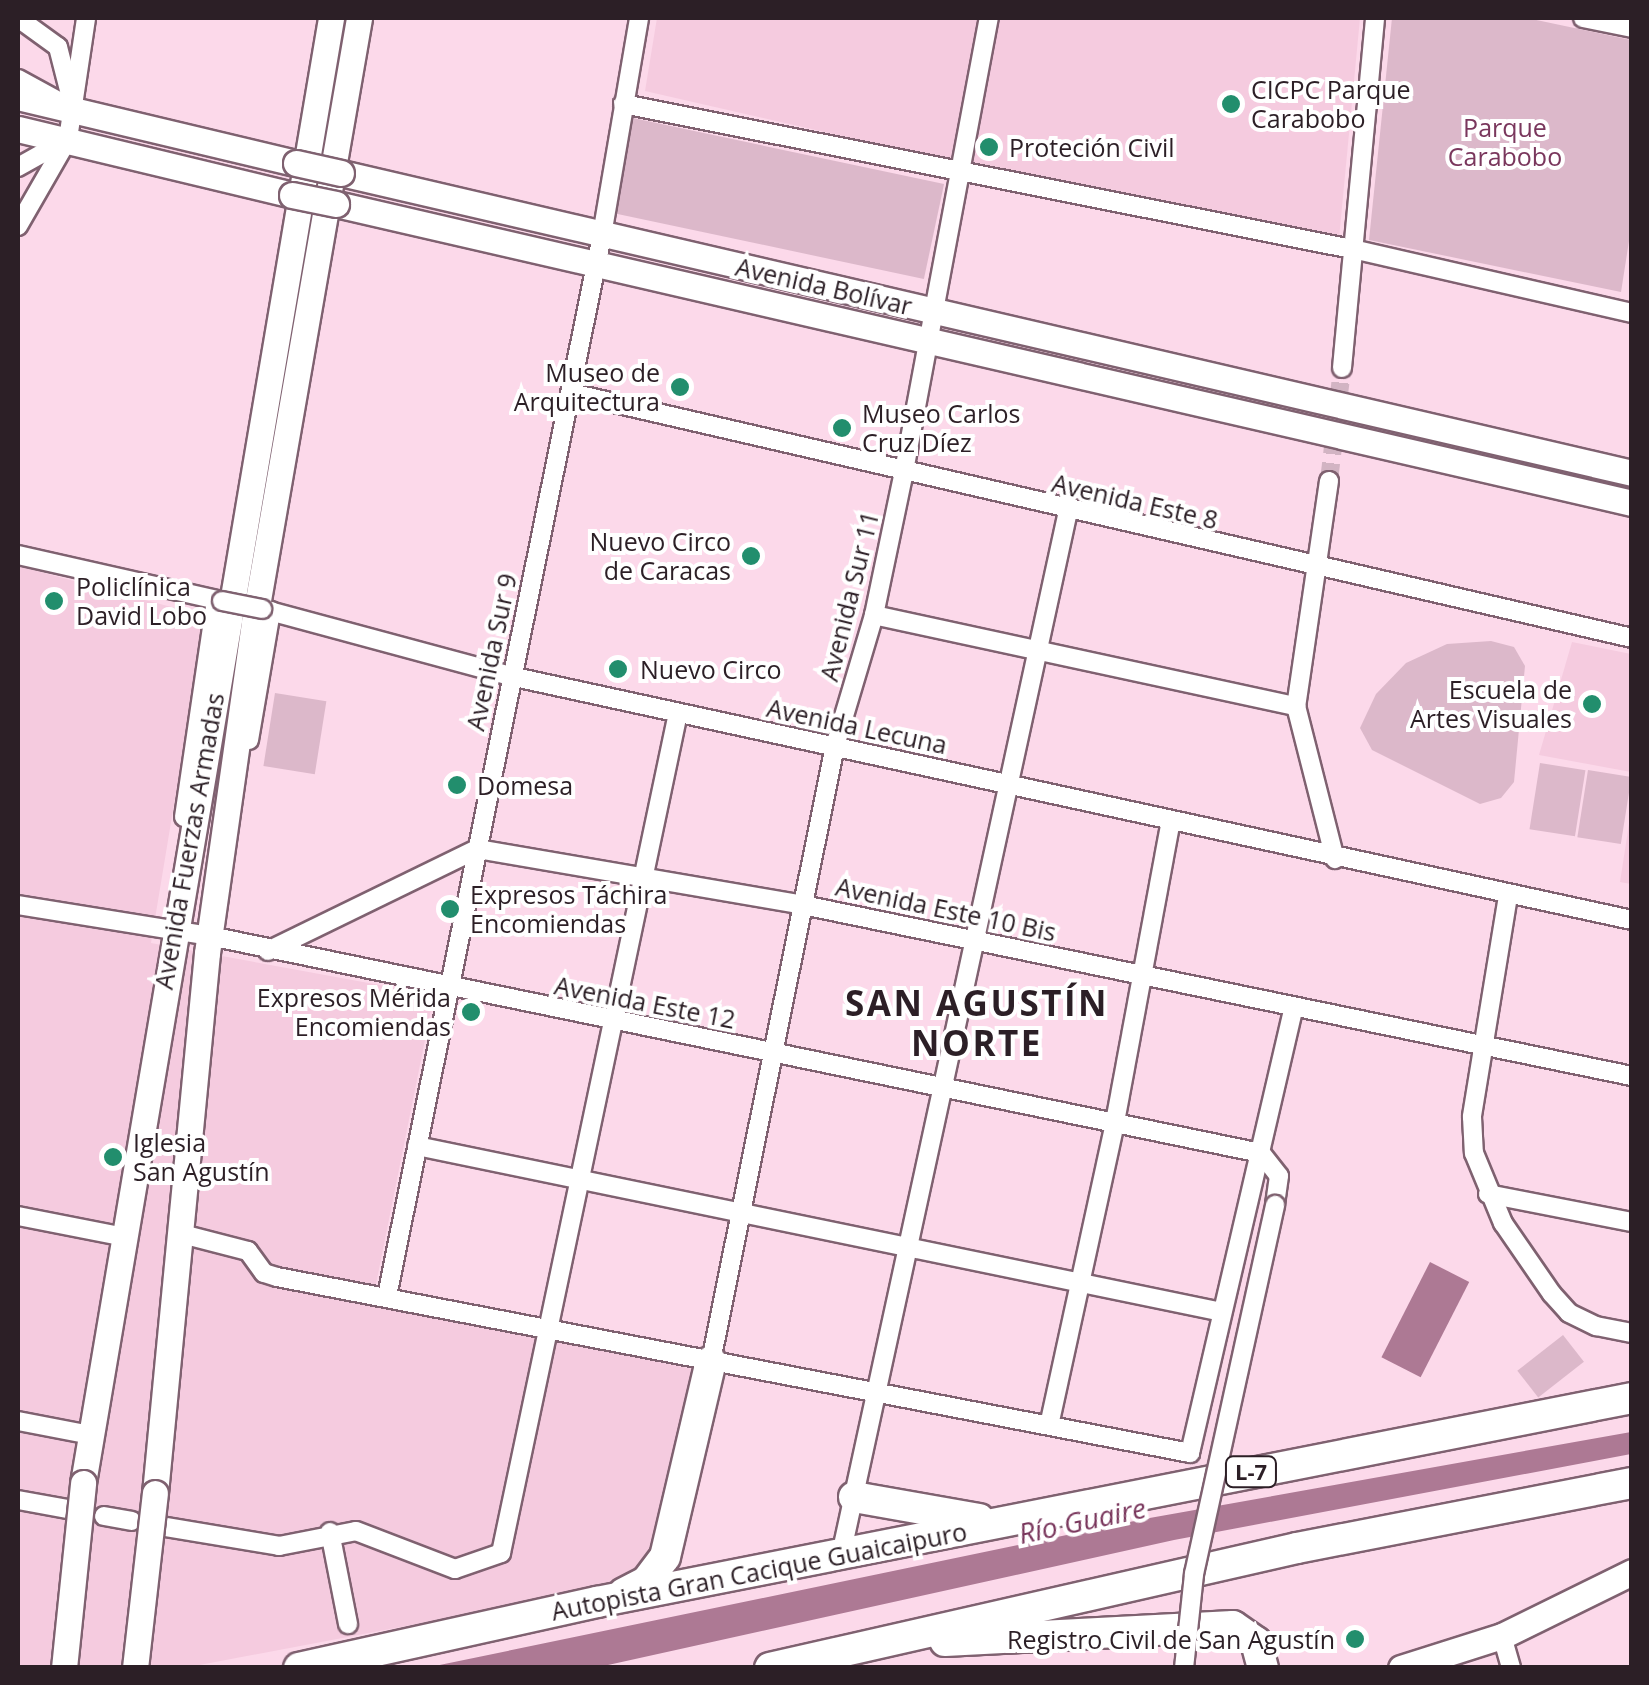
<!DOCTYPE html>
<html>
<head>
<meta charset="utf-8">
<style>
  body { margin:0 }
  #map { position:relative; width:1649px; height:1685px; overflow:hidden; background:#fcd9ea; font-family:"Open Sans",sans-serif }
  div>[style] { position:absolute }
  .built>* { inset:0; background:#f5cbdf }
  .green>* { inset:0; background:#dcb8ca; transform-origin:0 0 }
  .water>* { inset:0; background:#ad7994; transform-origin:0 0 }
  .street-tunnel>* { height:18px; margin-top:-9px; transform-origin:0; background:repeating-linear-gradient(90deg,#d2b4c3 0 18px,transparent 0 27px) }
  .roads { filter:drop-shadow(2px 0 #7f6170) drop-shadow(-2px 0 #7f6170) drop-shadow(0 2px #7f6170) drop-shadow(0 -2px #7f6170) }
  .street>* { height:18px; margin:-9px; padding:0 9px; transform-origin:9px; border-radius:9px; background:#fff }
  .secondary>* { height:25px; margin:-12.5px; padding:0 12.5px; transform-origin:12.5px; border-radius:12.5px; background:#fff }
  .highway>* { height:30px; margin:-15px; padding:0 15px; transform-origin:15px; border-radius:15px; background:#fff }
  .bridges { filter:drop-shadow(2px 0 #7f6170) drop-shadow(-2px 0 #7f6170) drop-shadow(0 2px #7f6170) drop-shadow(0 -2px #7f6170) }
  .street-bridge>* { height:18px; margin:-9px; padding:0 9px; transform-origin:9px; border-radius:9px; background:#fff }
  .secondary-bridge>* { height:25px; margin:-12.5px; padding:0 12.5px; transform-origin:12.5px; border-radius:12.5px; background:#fff }
  .dots>* { width:28px; height:28px; translate:-50% -50%; box-sizing:border-box; border:5px solid #fff; border-radius:50% }
  span { translate:-50% -50%; white-space:nowrap; text-align:center; line-height:1.15; -webkit-text-stroke:8px #fff; paint-order:stroke }
  .shield-label span { padding:2px 8px; background:#fff; border:2px solid; border-radius:8px; -webkit-text-stroke-width:0 }
  .shield-label { font-size:22px; color:#2c1f26; font-weight:700 }
  .poi-label { font-size:25px; color:#2c1f26 }
  .left { translate:0 -50%; text-align:left }
  .right { translate:-100% -50%; text-align:right }
  .park-label { font-size:25px; color:#7a375d }
  .street-label { font-size:25px; color:#2c1f26 }
  .water-label { font-size:28px; color:#79365c; font-style:italic }
  .district-label { font-size:35px; color:#2c1f26; font-weight:700; letter-spacing:2.5px }
  .frame { position:absolute; inset:0; border:20px solid #2c1f26; pointer-events:none }
</style>
</head>
<body>
<div id="map">
  <div class="built">
    <i style="clip-path:polygon(657px 18px,1360px 18px,1338px 249px,645px 91px)"></i>
    <i style="clip-path:polygon(18px 566px,190px 612px,204px 623px,151px 943px,434px 995px,372px 1304px,697px 1370px,652px 1563px,638px 1582px,189px 1667px,18px 1667px)"></i>
    <i style="clip-path:polygon(1572px 642px,1631px 654px,1631px 772px,1539px 755px)"></i>
    <i style="clip-path:polygon(1631px 811px,1632px 884px,1631px 884px,1620px 882px)"></i>
  </div>
  <div class="green">
    <i style="clip-path:polygon(1392px 18px,1527px 18px,1631px 40px,1631px 228px,1621px 292px,1369px 240px)"></i>
    <i style="left:633px;top:118px;width:318px;height:97px;rotate:12deg"></i>
    <i style="clip-path:polygon(1491px 641px,1514px 647px,1525px 666px,1514px 782px,1501px 798px,1480px 804px,1372px 750px,1360px 728px,1376px 694px,1406px 663px,1447px 644px)"></i>
    <i style="left:275px;top:693px;width:52px;height:74px;rotate:9deg"></i>
    <i style="left:1540px;top:763px;width:46px;height:67px;rotate:9deg"></i>
    <i style="left:1588px;top:770px;width:44px;height:68px;rotate:9deg"></i>
    <i style="left:1563px;top:1335px;width:34px;height:58px;rotate:52deg"></i>
  </div>
  <div class="water">
    <i style="left:1430px;top:1262px;width:44px;height:107px;rotate:27deg"></i>
    <i style="clip-path:polygon(1631px 1432px,1631px 1454px,1174px 1540px,599px 1667px,425px 1668px,1144px 1519px)"></i>
  </div>
  <div class="street-tunnel">
    <i style="left:1329px;top:481px;width:114px;rotate:-83.4deg"></i>
  </div>
  <div class="roads">
    <div class="street">
      <i style="left:18px;top:18px;width:49px;rotate:35.9deg"></i>
      <i style="left:58px;top:47px;width:57px;rotate:75.7deg"></i>
      <i style="left:1583px;top:18px;width:50px;rotate:11.5deg"></i>
      <i style="left:18px;top:79px;width:50px;rotate:28.6deg"></i>
      <i style="left:623px;top:104px;width:748px;rotate:11.25deg"></i>
      <i style="left:1357px;top:250px;width:282px;rotate:12.9deg"></i>
      <i style="left:18px;top:167px;width:57px;rotate:-29.2deg"></i>
      <i style="left:18px;top:226px;width:100px;rotate:-60.1deg"></i>
      <i style="left:68px;top:139px;width:122px;rotate:-81.5deg"></i>
      <i style="left:1342px;top:368px;width:352px;rotate:-84.6deg"></i>
      <i style="left:571px;top:393px;width:1089px;rotate:13deg"></i>
      <i style="left:1329px;top:481px;width:227px;rotate:98.3deg"></i>
      <i style="left:1296px;top:706px;width:158px;rotate:75.7deg"></i>
      <i style="left:18px;top:555px;width:209px;rotate:12.7deg"></i>
      <i style="left:262px;top:609px;width:257px;rotate:15.1deg"></i>
      <i style="left:510px;top:676px;width:1148px;rotate:12.27deg"></i>
      <i style="left:874px;top:615px;width:432px;rotate:12.2deg"></i>
      <i style="left:249px;top:740px;width:131px;rotate:-80.3deg"></i>
      <i style="left:184px;top:817px;width:219px;rotate:-81.6deg"></i>
      <i style="left:1508px;top:896px;width:224px;rotate:99.3deg"></i>
      <i style="left:1472px;top:1117px;width:36px;rotate:87deg"></i>
      <i style="left:1474px;top:1153px;width:76px;rotate:67.5deg"></i>
      <i style="left:1503px;top:1223px;width:86px;rotate:55.4deg"></i>
      <i style="left:1552px;top:1294px;width:25px;rotate:48deg"></i>
      <i style="left:1569px;top:1313px;width:30px;rotate:26deg"></i>
      <i style="left:1596px;top:1326px;width:37px;rotate:11deg"></i>
      <i style="left:18px;top:905px;width:194px;rotate:9.2deg"></i>
      <i style="left:210px;top:936px;width:1073px;rotate:11.67deg"></i>
      <i style="left:1261px;top:1153px;width:29px;rotate:52deg"></i>
      <i style="left:1279px;top:1176px;width:29px;rotate:98deg"></i>
      <i style="left:268px;top:951px;width:233px;rotate:-26deg"></i>
      <i style="left:477px;top:849px;width:331px;rotate:9.7deg"></i>
      <i style="left:803px;top:905px;width:846px;rotate:11.66deg"></i>
      <i style="left:417px;top:1146px;width:822px;rotate:11.65deg"></i>
      <i style="left:1488px;top:1194px;width:147px;rotate:11deg"></i>
      <i style="left:18px;top:1216px;width:109px;rotate:11.1deg"></i>
      <i style="left:182px;top:1234px;width:68px;rotate:14.4deg"></i>
      <i style="left:248px;top:1251px;width:27px;rotate:54deg"></i>
      <i style="left:264px;top:1273px;width:14px;rotate:17deg"></i>
      <i style="left:277px;top:1277px;width:930px;rotate:10.91deg"></i>
      <i style="left:1190px;top:1453px;width:455px;rotate:-76.9deg"></i>
      <i style="left:387px;top:1296px;width:1083px;rotate:-78.54deg"></i>
      <i style="left:602px;top:235px;width:220px;rotate:-80.3deg"></i>
      <i style="left:711px;top:1361px;width:627px;rotate:-78.6deg"></i>
      <i style="left:835px;top:746px;width:137px;rotate:-73.4deg"></i>
      <i style="left:874px;top:615px;width:147px;rotate:-78.2deg"></i>
      <i style="left:904px;top:471px;width:461px;rotate:-79.4deg"></i>
      <i style="left:18px;top:1421px;width:74px;rotate:10.9deg"></i>
      <i style="left:1050px;top:1421px;width:306px;rotate:-77.7deg"></i>
      <i style="left:1115px;top:1122px;width:307px;rotate:-79.5deg"></i>
      <i style="left:18px;top:1500px;width:51px;rotate:10.2deg"></i>
      <i style="left:104px;top:1516px;width:28px;rotate:10deg"></i>
      <i style="left:160px;top:1526px;width:121px;rotate:9.5deg"></i>
      <i style="left:279px;top:1546px;width:78px;rotate:-11deg"></i>
      <i style="left:356px;top:1531px;width:106px;rotate:21deg"></i>
      <i style="left:455px;top:1569px;width:49px;rotate:-19.2deg"></i>
      <i style="left:501px;top:1553px;width:858px;rotate:-78.1deg"></i>
      <i style="left:330px;top:1532px;width:94px;rotate:78.9deg"></i>
      <i style="left:844px;top:1541px;width:1054px;rotate:-77.73deg"></i>
      <i style="left:1502px;top:1636px;width:33px;rotate:74deg"></i>
    </div>
    <div class="secondary">
      <i style="left:18px;top:97px;width:286px;rotate:13.4deg"></i>
      <i style="left:18px;top:129px;width:282px;rotate:13.5deg"></i>
      <i style="left:341px;top:173px;width:1325px;rotate:13.08deg"></i>
      <i style="left:336px;top:204px;width:1330px;rotate:12.99deg"></i>
      <i style="left:83px;top:1483px;width:1486px;rotate:-80.39deg"></i>
      <i style="left:155px;top:1493px;width:542px;rotate:-84.5deg"></i>
      <i style="left:207px;top:953px;width:333px;rotate:-81.9deg"></i>
      <i style="left:254px;top:623px;width:614px;rotate:-80.15deg"></i>
      <i style="left:1401px;top:1668px;width:106px;rotate:-17.6deg"></i>
      <i style="left:1502px;top:1636px;width:145px;rotate:-26.2deg"></i>
    </div>
    <div class="highway">
      <i style="left:854px;top:1497px;width:127px;rotate:10deg"></i>
      <i style="left:624px;top:1593px;width:25px;rotate:-27deg"></i>
      <i style="left:646px;top:1582px;width:31px;rotate:-53deg"></i>
      <i style="left:665px;top:1557px;width:201px;rotate:-76.8deg"></i>
      <i style="left:945px;top:1641px;width:288px;rotate:-3deg"></i>
      <i style="left:1233px;top:1626px;width:28px;rotate:35deg"></i>
      <i style="left:1256px;top:1642px;width:27px;rotate:75deg"></i>
      <i style="left:299px;top:1668px;width:305px;rotate:-12.5deg"></i>
      <i style="left:597px;top:1602px;width:1055px;rotate:-11.15deg"></i>
      <i style="left:770px;top:1668px;width:540px;rotate:-12.83deg"></i>
      <i style="left:1297px;top:1548px;width:341px;rotate:-11deg"></i>
    </div>
  </div>
  <div class="bridges">
    <div class="street-bridge">
      <i style="left:222px;top:601px;width:41px;rotate:11.3deg"></i>
      <i style="left:1184px;top:1668px;width:95px;rotate:-83.9deg"></i>
      <i style="left:1194px;top:1574px;width:378px;rotate:-77.6deg"></i>
    </div>
    <div class="secondary-bridge">
      <i style="left:296px;top:163px;width:46px;rotate:12.5deg"></i>
      <i style="left:292px;top:195px;width:45px;rotate:11.6deg"></i>
      <i style="left:64px;top:1668px;width:186px;rotate:-84.1deg"></i>
      <i style="left:135px;top:1668px;width:176px;rotate:-83.5deg"></i>
    </div>
  </div>
  <div class="dots">
    <i style="left:1231px;top:104px;background:#228e6d"></i>
    <i style="left:989px;top:147px;background:#228e6d"></i>
    <i style="left:680px;top:387px;background:#228e6d"></i>
    <i style="left:842px;top:428px;background:#228e6d"></i>
    <i style="left:751px;top:556px;background:#228e6d"></i>
    <i style="left:54px;top:601px;background:#228e6d"></i>
    <i style="left:618px;top:669px;background:#228e6d"></i>
    <i style="left:1592px;top:704px;background:#228e6d"></i>
    <i style="left:457px;top:785px;background:#228e6d"></i>
    <i style="left:450px;top:909px;background:#228e6d"></i>
    <i style="left:471px;top:1012px;background:#228e6d"></i>
    <i style="left:113px;top:1157px;background:#228e6d"></i>
    <i style="left:1355px;top:1639px;background:#228e6d"></i>
  </div>
  <div class="shield-label">
    <span style="left:1251px;top:1472px">L-7</span>
  </div>
  <div class="poi-label">
    <span class="left" style="left:1251px;top:104px">CICPC Parque<br>Carabobo</span>
    <span class="left" style="left:1009px;top:147px">Proteción Civil</span>
    <span class="right" style="left:660px;top:387px">Museo de<br>Arquitectura</span>
    <span class="left" style="left:862px;top:428px">Museo Carlos<br>Cruz Díez</span>
    <span class="right" style="left:731px;top:556px">Nuevo Circo<br>de Caracas</span>
    <span class="left" style="left:76px;top:601px">Policlínica<br>David Lobo</span>
    <span class="left" style="left:640px;top:669px">Nuevo Circo</span>
    <span class="right" style="left:1572px;top:704px">Escuela de<br>Artes Visuales</span>
    <span class="left" style="left:477px;top:785px">Domesa</span>
    <span class="left" style="left:470px;top:909px">Expresos Táchira<br>Encomiendas</span>
    <span class="right" style="left:451px;top:1012px">Expresos Mérida<br>Encomiendas</span>
    <span class="left" style="left:133px;top:1157px">Iglesia<br>San Agustín</span>
    <span class="right" style="left:1335px;top:1639px">Registro Civil de San Agustín</span>
  </div>
  <div class="park-label">
    <span style="left:1505px;top:142px">Parque<br>Carabobo</span>
  </div>
  <div class="street-label">
    <span style="left:824px;top:286px;rotate:13deg">Avenida Bolívar</span>
    <span style="left:1135px;top:501px;rotate:13deg">Avenida Este 8</span>
    <span style="left:849px;top:596px;rotate:-76deg">Avenida Sur 11</span>
    <span style="left:491px;top:652px;rotate:-78deg">Avenida Sur 9</span>
    <span style="left:857px;top:726px;rotate:12deg">Avenida Lecuna</span>
    <span style="left:189px;top:841px;rotate:-80deg">Avenida Fuerzas Armadas</span>
    <span style="left:946px;top:909px;rotate:12deg">Avenida Este 10 Bis</span>
    <span style="left:645px;top:1002px;rotate:11deg">Avenida Este 12</span>
    <span style="left:759px;top:1571px;rotate:-11deg">Autopista Gran Cacique Guaicaipuro</span>
  </div>
  <div class="water-label">
    <span style="left:1082px;top:1520px;rotate:-12deg">Río Guaire</span>
  </div>
  <div class="district-label">
    <span style="left:977px;top:1023px">SAN AGUSTÍN<br>NORTE</span>
  </div>
  <div class="frame"></div>
</div>
</body>
</html>
